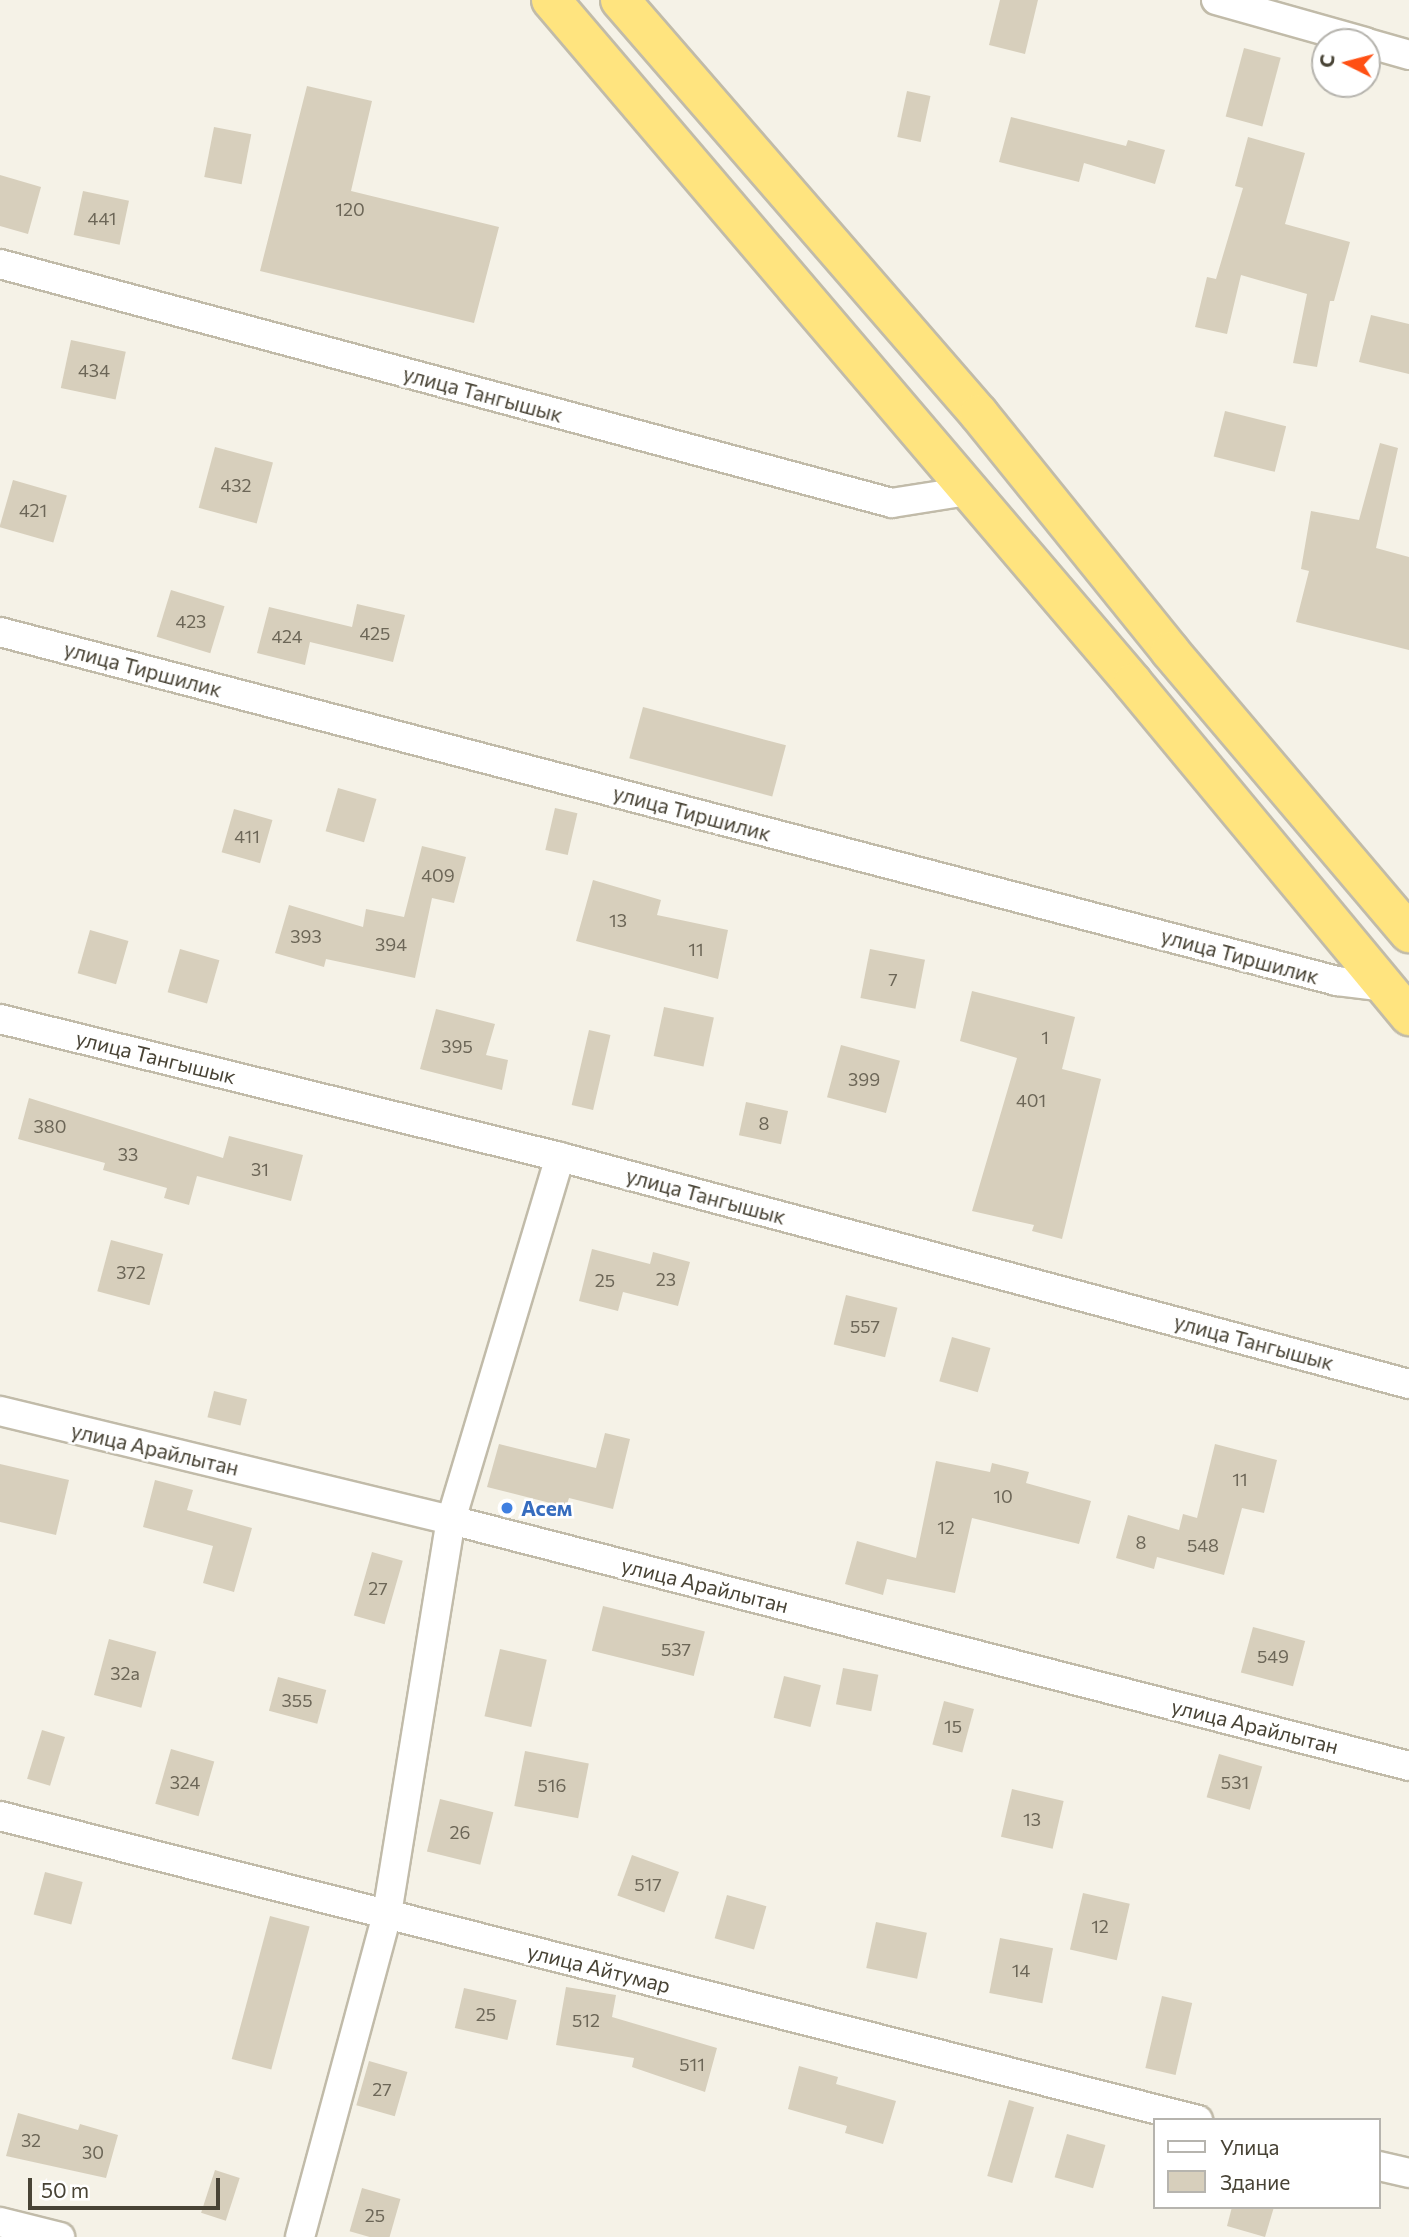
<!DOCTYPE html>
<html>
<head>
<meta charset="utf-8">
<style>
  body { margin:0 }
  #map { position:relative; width:1409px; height:2237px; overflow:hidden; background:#f5f2e7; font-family:Commissioner,sans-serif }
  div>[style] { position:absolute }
  .building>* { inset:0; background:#d7cfbc; transform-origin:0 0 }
  .roads { filter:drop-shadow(2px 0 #c1bba9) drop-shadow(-2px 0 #c1bba9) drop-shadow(0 2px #c1bba9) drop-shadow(0 -2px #c1bba9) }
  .minor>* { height:28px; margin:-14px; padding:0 14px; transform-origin:14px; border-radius:14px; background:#fff }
  .trunk>* { height:38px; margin:-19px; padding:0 19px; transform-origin:19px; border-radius:19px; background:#ffe47f }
  .dots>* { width:19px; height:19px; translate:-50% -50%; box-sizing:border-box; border:4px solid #fff; border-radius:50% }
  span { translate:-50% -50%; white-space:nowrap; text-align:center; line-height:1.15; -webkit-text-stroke:5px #fff; paint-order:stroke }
  .number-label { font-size:18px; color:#6c6657 }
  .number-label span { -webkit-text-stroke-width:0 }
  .street-label { font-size:21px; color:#484335 }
  .shop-label { font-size:21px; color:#366cbe; font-weight:700 }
  .left { translate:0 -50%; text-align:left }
  .legend { position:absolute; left:1153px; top:2118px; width:228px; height:91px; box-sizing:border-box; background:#fff; border:2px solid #b6b4ae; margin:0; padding:9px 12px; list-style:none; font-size:21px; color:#484335 }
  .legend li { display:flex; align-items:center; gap:14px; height:35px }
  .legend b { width:35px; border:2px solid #b6b4ae }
  .north { position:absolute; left:1311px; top:28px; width:70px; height:70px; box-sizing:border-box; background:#fff; border:2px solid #b6b4ae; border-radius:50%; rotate:276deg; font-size:19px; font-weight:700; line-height:28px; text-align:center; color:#484335 }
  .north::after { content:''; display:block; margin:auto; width:24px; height:32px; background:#ff5014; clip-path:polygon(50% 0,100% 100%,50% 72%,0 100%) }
  .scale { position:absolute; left:28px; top:2178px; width:192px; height:32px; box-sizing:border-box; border:4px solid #484335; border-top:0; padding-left:9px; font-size:21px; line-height:24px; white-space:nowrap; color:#484335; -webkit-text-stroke:5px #fff; paint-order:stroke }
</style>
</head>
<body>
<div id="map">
  <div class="building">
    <i style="clip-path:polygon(1000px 0,1038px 0,1025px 54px,989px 45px)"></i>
    <i style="left:1244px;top:48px;width:38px;height:71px;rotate:15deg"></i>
    <i style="clip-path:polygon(307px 86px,372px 101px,351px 191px,499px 227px,474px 323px,260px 271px)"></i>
    <i style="left:907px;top:91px;width:24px;height:47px;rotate:12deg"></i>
    <i style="clip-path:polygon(1011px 117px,1126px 146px,1128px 140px,1165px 150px,1155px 184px,1084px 163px,1079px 182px,999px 162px)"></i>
    <i style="left:214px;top:127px;width:38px;height:51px;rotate:11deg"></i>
    <i style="clip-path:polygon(1248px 137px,1305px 153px,1285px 224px,1350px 242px,1334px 301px,1330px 301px,1317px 367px,1293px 363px,1307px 294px,1241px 275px,1227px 334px,1195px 327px,1207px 277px,1216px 279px,1243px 188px,1235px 186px)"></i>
    <i style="clip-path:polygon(0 175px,41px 187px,28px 234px,0 226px)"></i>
    <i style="left:83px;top:191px;width:47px;height:45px;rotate:12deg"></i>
    <i style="clip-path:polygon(1371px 315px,1409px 324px,1409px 374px,1359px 362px)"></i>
    <i style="left:71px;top:340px;width:56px;height:49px;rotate:12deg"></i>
    <i style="left:1225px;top:411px;width:63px;height:47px;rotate:14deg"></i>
    <i style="clip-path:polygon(1380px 443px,1398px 448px,1376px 548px,1409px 557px,1409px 650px,1296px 622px,1309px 571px,1301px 569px,1311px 511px,1359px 520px)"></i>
    <i style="left:215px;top:447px;width:60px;height:63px;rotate:15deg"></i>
    <i style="left:13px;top:480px;width:56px;height:49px;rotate:16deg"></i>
    <i style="left:171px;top:590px;width:56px;height:49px;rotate:17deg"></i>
    <i style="clip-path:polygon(357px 604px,405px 615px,393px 662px,310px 642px,305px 665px,257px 653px,269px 607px,352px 627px)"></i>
    <i style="left:643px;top:707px;width:148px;height:53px;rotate:15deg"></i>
    <i style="left:338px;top:788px;width:40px;height:45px;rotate:16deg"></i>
    <i style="left:555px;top:808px;width:23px;height:43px;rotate:13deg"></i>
    <i style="left:234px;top:809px;width:40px;height:45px;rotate:16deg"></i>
    <i style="clip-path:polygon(422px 846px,466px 857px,454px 903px,432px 898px,415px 978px,326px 959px,324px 967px,275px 953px,289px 905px,363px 927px,366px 909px,404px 917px)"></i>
    <i style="clip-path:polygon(593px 880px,661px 900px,657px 915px,728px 930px,718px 979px,576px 941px)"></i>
    <i style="left:90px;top:930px;width:40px;height:45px;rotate:16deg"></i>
    <i style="left:180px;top:949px;width:41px;height:45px;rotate:16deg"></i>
    <i style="left:870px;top:949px;width:56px;height:50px;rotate:11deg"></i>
    <i style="clip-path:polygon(972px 991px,1075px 1017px,1062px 1069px,1101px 1079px,1062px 1239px,1032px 1231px,1034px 1225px,972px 1211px,1017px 1058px,960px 1041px)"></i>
    <i style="left:664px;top:1007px;width:51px;height:50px;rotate:12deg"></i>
    <i style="clip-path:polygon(436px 1009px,495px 1024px,486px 1055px,508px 1060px,502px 1090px,420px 1069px)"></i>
    <i style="left:589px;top:1030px;width:22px;height:77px;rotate:13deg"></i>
    <i style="left:841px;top:1045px;width:61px;height:54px;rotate:15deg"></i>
    <i style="clip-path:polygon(29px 1098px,223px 1158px,229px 1136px,303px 1155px,291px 1201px,197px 1176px,189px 1205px,164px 1198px,167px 1188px,103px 1170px,105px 1163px,18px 1139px)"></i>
    <i style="left:746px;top:1102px;width:43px;height:34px;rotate:12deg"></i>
    <i style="left:111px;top:1240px;width:54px;height:53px;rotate:15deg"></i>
    <i style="clip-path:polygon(592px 1249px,650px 1264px,653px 1252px,690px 1262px,678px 1306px,623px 1292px,618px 1311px,579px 1301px)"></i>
    <i style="left:846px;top:1295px;width:53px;height:51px;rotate:14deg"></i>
    <i style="left:952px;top:1337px;width:40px;height:46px;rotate:16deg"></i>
    <i style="left:214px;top:1391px;width:34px;height:27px;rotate:14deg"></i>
    <i style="clip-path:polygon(605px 1433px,630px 1439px,613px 1509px,569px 1498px,566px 1507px,487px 1487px,499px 1444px,596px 1468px)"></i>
    <i style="clip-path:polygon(1215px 1444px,1277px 1460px,1264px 1513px,1242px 1508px,1224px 1575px,1157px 1557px,1154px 1569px,1116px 1558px,1128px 1515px,1179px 1530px,1183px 1514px,1197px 1518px)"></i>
    <i style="clip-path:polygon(936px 1461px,990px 1472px,992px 1463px,1029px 1472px,1026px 1483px,1091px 1501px,1079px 1544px,972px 1518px,955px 1593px,887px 1579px,883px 1595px,845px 1584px,857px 1541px,916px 1558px)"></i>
    <i style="clip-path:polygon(0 1464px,69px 1480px,56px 1535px,0 1522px)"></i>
    <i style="clip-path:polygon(155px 1480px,193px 1490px,187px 1510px,252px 1528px,234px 1592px,203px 1583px,213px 1546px,143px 1527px)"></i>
    <i style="left:372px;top:1552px;width:32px;height:66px;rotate:16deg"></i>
    <i style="left:603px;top:1606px;width:105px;height:46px;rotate:14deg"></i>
    <i style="left:1253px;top:1627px;width:54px;height:47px;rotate:15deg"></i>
    <i style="left:109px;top:1639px;width:49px;height:58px;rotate:15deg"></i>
    <i style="left:500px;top:1649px;width:48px;height:69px;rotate:13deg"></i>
    <i style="left:843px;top:1668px;width:36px;height:37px;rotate:11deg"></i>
    <i style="left:784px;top:1676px;width:38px;height:43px;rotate:14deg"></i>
    <i style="left:278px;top:1677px;width:50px;height:35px;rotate:15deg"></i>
    <i style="left:944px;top:1701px;width:31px;height:45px;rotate:15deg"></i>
    <i style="left:42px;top:1730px;width:24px;height:51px;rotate:17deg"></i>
    <i style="left:171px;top:1749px;width:45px;height:57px;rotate:16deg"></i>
    <i style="left:525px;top:1751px;width:65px;height:56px;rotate:11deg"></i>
    <i style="left:1219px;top:1754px;width:45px;height:45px;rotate:16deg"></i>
    <i style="left:1012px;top:1789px;width:53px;height:49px;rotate:13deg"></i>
    <i style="left:440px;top:1799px;width:55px;height:54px;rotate:14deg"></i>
    <i style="left:632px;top:1855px;width:50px;height:43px;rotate:20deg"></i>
    <i style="left:45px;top:1872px;width:39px;height:44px;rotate:15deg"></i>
    <i style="left:1083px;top:1893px;width:48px;height:58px;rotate:13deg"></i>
    <i style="left:727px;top:1895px;width:41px;height:45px;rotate:16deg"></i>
    <i style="left:270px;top:1916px;width:41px;height:148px;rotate:15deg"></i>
    <i style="left:876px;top:1922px;width:52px;height:47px;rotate:12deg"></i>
    <i style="left:1000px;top:1938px;width:54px;height:56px;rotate:11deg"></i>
    <i style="clip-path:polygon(566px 1987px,616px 1995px,612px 2017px,717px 2048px,705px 2092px,632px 2067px,634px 2058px,556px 2045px)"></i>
    <i style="left:464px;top:1988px;width:54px;height:41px;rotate:13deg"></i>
    <i style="left:1162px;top:1996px;width:31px;height:74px;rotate:13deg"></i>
    <i style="left:369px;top:2061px;width:40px;height:46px;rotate:16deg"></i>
    <i style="clip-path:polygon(799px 2066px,838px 2077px,836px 2084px,896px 2101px,883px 2144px,845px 2133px,847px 2126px,788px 2109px)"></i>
    <i style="left:1009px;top:2100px;width:26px;height:79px;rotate:16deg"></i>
    <i style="clip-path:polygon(18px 2113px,78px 2130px,80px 2124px,118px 2135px,106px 2178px,6px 2156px)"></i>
    <i style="left:1067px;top:2134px;width:40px;height:45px;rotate:16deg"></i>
    <i style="left:215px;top:2170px;width:26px;height:45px;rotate:18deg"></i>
    <i style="left:362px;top:2188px;width:40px;height:45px;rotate:16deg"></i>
    <i style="clip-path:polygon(1232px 2207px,1274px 2207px,1265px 2237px,1227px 2226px)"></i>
  </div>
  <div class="roads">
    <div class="minor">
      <i style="left:1216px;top:0;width:155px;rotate:15.7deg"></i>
      <i style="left:1367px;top:43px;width:44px;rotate:15.9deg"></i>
      <i style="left:0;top:264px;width:923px;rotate:15deg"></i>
      <i style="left:892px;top:503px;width:77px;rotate:-9deg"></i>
      <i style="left:0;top:632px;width:1382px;rotate:14.63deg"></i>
      <i style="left:1337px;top:981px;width:48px;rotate:7.1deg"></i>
      <i style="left:0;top:1019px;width:577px;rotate:13.84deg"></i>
      <i style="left:560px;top:1157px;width:879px;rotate:14.97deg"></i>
      <i style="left:0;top:1411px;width:464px;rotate:13.6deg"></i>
      <i style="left:451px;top:1520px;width:989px;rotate:14.4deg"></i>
      <i style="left:0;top:1816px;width:1236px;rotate:14.24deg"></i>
      <i style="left:1379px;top:2166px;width:31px;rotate:13deg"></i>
      <i style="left:0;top:2222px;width:62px;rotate:14deg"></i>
      <i style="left:300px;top:2237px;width:335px;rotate:-74.9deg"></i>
      <i style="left:387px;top:1914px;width:399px;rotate:-80.8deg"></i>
      <i style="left:451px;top:1520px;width:379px;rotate:-73.3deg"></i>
    </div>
    <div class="trunk">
      <i style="left:551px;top:0;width:897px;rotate:49.56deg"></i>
      <i style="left:1133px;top:683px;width:433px;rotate:50.3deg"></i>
      <i style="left:620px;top:0;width:548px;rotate:49.07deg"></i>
      <i style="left:979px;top:414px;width:304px;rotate:51.1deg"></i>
      <i style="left:1170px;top:651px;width:370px;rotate:49.7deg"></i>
    </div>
  </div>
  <div class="dots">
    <i style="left:507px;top:1508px;background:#3f7fe0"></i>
  </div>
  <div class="number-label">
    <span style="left:350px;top:209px">120</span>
    <span style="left:102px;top:218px">441</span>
    <span style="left:94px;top:370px">434</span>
    <span style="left:236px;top:485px">432</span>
    <span style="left:33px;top:510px">421</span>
    <span style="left:191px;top:621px">423</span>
    <span style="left:375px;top:633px">425</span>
    <span style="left:287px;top:636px">424</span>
    <span style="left:247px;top:836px">411</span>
    <span style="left:438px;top:875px">409</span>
    <span style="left:618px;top:920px">13</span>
    <span style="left:306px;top:936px">393</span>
    <span style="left:391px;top:944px">394</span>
    <span style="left:696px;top:949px">11</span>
    <span style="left:893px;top:979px">7</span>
    <span style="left:1045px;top:1037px">1</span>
    <span style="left:457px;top:1046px">395</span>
    <span style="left:864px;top:1079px">399</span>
    <span style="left:1031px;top:1100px">401</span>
    <span style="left:764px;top:1123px">8</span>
    <span style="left:50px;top:1126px">380</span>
    <span style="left:128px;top:1154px">33</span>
    <span style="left:260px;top:1169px">31</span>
    <span style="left:131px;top:1272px">372</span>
    <span style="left:666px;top:1279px">23</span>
    <span style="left:605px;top:1280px">25</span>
    <span style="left:865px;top:1326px">557</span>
    <span style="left:1240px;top:1479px">11</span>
    <span style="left:1003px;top:1496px">10</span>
    <span style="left:946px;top:1527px">12</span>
    <span style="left:1141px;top:1542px">8</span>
    <span style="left:1203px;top:1545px">548</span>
    <span style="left:378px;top:1588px">27</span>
    <span style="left:676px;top:1649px">537</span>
    <span style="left:1273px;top:1656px">549</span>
    <span style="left:125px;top:1673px">32а</span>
    <span style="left:297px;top:1700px">355</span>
    <span style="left:953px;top:1726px">15</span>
    <span style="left:185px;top:1782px">324</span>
    <span style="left:1235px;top:1782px">531</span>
    <span style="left:552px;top:1785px">516</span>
    <span style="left:1032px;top:1819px">13</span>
    <span style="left:460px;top:1832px">26</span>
    <span style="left:648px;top:1884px">517</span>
    <span style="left:1100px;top:1926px">12</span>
    <span style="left:1021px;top:1970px">14</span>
    <span style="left:486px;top:2014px">25</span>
    <span style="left:586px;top:2020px">512</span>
    <span style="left:692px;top:2064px">511</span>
    <span style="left:382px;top:2089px">27</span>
    <span style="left:31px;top:2140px">32</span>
    <span style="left:93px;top:2152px">30</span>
    <span style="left:375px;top:2215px">25</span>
  </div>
  <div class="street-label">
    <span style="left:483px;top:394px;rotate:15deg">улица Тангышык</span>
    <span style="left:143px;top:669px;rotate:15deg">улица Тиршилик</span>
    <span style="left:692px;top:813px;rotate:15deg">улица Тиршилик</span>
    <span style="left:1240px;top:956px;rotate:15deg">улица Тиршилик</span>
    <span style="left:156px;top:1057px;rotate:14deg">улица Тангышык</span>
    <span style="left:706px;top:1196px;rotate:15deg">улица Тангышык</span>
    <span style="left:1254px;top:1342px;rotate:15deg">улица Тангышык</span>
    <span style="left:155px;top:1449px;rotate:13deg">улица Арайлытан</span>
    <span style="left:705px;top:1585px;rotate:14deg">улица Арайлытан</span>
    <span style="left:1255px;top:1726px;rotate:14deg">улица Арайлытан</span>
    <span style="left:599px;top:1968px;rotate:14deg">улица Айтумар</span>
  </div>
  <div class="shop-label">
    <span class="left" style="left:521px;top:1508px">Асем</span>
  </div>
  <ul class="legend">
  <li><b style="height:9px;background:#fff"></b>Улица</li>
  <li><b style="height:19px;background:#d7cfbc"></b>Здание</li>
  </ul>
  <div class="north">С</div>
  <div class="scale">50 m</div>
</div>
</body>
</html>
